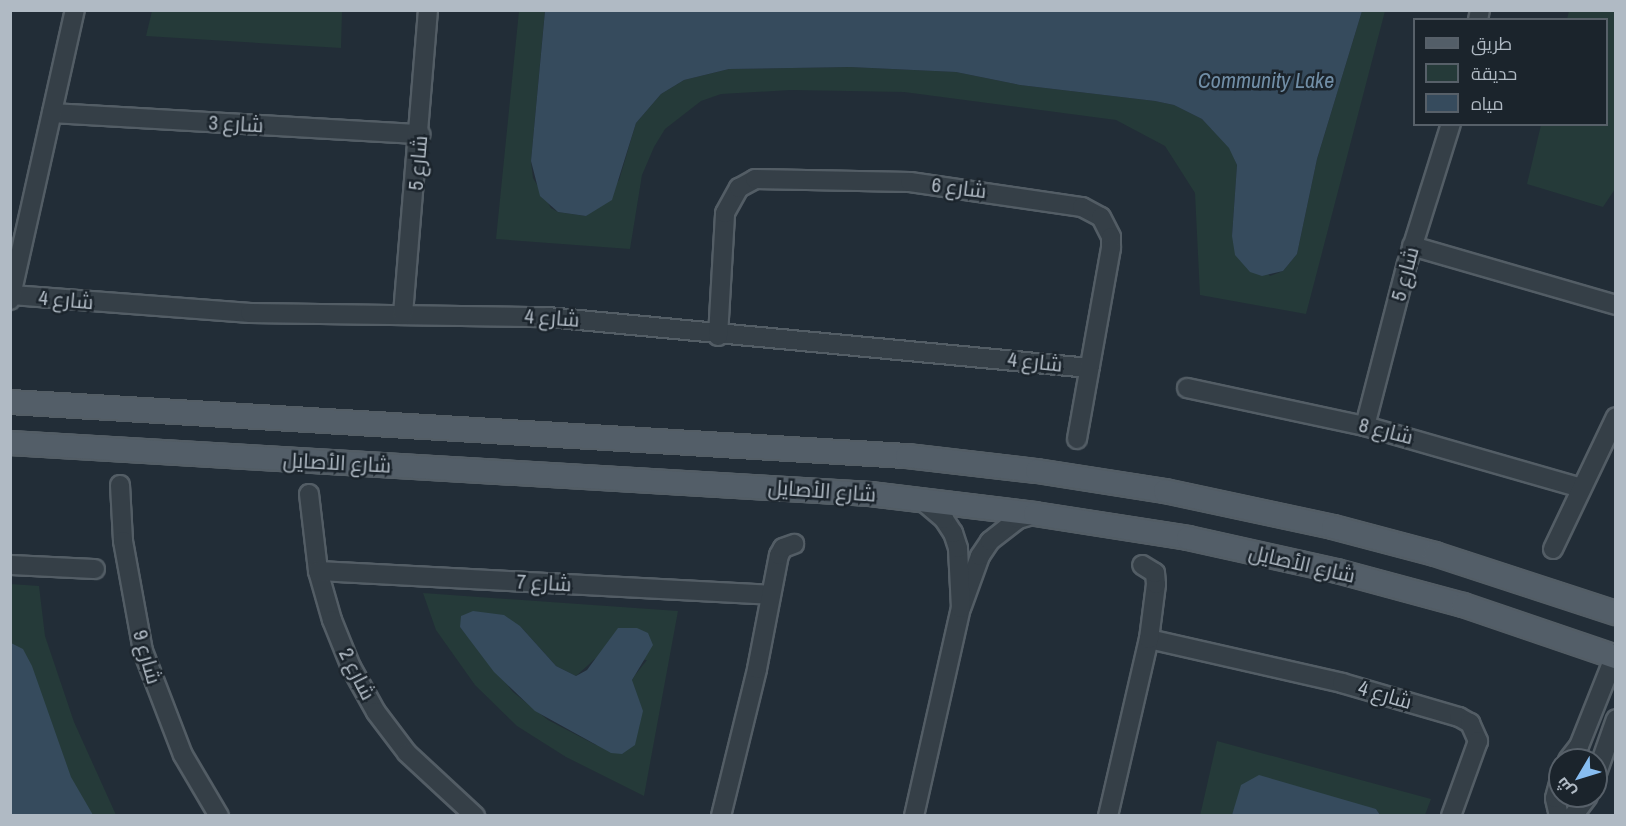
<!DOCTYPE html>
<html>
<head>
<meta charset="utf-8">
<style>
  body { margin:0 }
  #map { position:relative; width:1626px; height:826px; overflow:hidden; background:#222d37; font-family:"Archivo Narrow",Cairo,sans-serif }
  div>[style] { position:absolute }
  .green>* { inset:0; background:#253a39 }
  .water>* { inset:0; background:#364b5d }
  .roads { filter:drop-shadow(2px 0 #535d65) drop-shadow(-2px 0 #535d65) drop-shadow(0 2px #535d65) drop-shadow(0 -2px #535d65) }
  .minor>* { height:18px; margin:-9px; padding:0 9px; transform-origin:9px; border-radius:9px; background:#353f47 }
  .major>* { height:22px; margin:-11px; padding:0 11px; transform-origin:11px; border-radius:11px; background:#535e68 }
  span { translate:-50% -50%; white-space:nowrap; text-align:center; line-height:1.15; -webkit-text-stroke:5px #1b242c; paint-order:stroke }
  .street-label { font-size:21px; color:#b0bac4 }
  .water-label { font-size:22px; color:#718ea6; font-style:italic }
  .frame { position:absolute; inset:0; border:12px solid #b0bac4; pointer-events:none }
  .legend { position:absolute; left:1413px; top:18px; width:195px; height:108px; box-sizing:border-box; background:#1b242c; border:2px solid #576069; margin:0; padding:8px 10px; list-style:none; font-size:18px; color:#b0bac4 }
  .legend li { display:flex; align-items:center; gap:12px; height:30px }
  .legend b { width:30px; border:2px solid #576069 }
  .north { position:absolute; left:1548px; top:748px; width:60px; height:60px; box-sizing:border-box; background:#1b242c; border:2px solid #576069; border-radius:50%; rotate:232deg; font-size:16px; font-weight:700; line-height:24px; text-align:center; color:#b0bac4 }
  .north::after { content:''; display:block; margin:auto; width:21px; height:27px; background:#87bdf1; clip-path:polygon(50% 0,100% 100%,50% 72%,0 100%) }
</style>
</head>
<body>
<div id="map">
  <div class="green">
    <i style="clip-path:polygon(545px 10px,531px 161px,533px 178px,551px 208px,558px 212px,586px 216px,619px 180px,636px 123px,661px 94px,684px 80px,729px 69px,850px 67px,956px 72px,1020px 85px,1155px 101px,1174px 105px,1202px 119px,1230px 148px,1237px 165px,1232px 236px,1270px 276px,1283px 271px,1297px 254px,1317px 159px,1362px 11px,1385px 11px,1306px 314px,1200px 295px,1195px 193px,1165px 146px,1116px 120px,904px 92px,791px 90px,721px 94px,701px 101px,665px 129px,654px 147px,642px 175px,630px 249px,496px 239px,519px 11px)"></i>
    <i style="clip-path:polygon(152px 11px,342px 11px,341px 48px,146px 36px)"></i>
    <i style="clip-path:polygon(1569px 11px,1615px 11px,1615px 189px,1603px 207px,1527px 184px,1541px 125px,1606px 124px,1606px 20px,1567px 19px)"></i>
    <i style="clip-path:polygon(10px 584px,39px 586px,45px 636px,74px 722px,116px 815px,11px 815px)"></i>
    <i style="clip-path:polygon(evenodd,423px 593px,678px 611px,644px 796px,566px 757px,517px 726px,475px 685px,436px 630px,423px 593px,520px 626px,556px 666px,576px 676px,597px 657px,647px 660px,635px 675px,596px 745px,548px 720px,513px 692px,460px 627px,520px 626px)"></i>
    <i style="clip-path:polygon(1217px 741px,1431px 799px,1425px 815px,1380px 815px,1376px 809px,1238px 799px,1232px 815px,1200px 816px)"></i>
  </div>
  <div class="water">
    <i style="clip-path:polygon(545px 11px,545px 10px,1362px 11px,1317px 159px,1297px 254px,1283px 271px,1262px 276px,1250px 272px,1235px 255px,1232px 236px,1237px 165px,1229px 148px,1202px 119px,1174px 105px,1155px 101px,1020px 85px,956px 72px,850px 67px,729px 69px,684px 80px,661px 94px,636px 123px,612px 200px,586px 216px,558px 212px,540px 196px,531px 161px)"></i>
    <i style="clip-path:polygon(473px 611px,504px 615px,520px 626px,556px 666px,576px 676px,587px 670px,618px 628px,637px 628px,648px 633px,653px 645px,632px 680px,643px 711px,635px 745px,622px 754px,611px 753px,535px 711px,494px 672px,460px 627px,461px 616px)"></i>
    <i style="clip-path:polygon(11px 643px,23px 649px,32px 666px,71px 777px,93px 815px,11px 815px)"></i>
    <i style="clip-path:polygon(1259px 775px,1376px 809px,1380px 815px,1232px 815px,1241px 785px)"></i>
  </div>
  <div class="roads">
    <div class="minor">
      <i style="left:1478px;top:20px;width:10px;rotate:-79deg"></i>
      <i style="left:52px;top:113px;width:369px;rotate:3.3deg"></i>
      <i style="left:1412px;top:246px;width:212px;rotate:16.1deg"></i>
      <i style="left:12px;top:295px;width:239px;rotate:4.3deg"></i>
      <i style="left:250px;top:313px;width:297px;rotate:0.8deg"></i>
      <i style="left:547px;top:317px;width:545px;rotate:5.37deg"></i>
      <i style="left:10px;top:300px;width:297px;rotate:-77.4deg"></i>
      <i style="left:403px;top:314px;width:305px;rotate:-85.3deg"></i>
      <i style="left:718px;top:336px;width:123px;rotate:-86.7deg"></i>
      <i style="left:725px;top:213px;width:29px;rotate:-61deg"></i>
      <i style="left:739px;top:188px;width:18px;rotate:-29deg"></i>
      <i style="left:755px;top:179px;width:155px;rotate:1.1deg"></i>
      <i style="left:910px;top:182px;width:174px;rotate:8.3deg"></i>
      <i style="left:1082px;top:207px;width:21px;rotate:28deg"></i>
      <i style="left:1101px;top:217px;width:22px;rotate:63deg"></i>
      <i style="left:1111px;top:237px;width:11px;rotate:90deg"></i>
      <i style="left:1111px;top:248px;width:194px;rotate:100.1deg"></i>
      <i style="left:1187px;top:388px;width:182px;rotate:12.1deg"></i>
      <i style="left:1365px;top:426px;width:225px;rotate:16deg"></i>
      <i style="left:1365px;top:426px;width:167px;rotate:-75.5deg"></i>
      <i style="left:1407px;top:264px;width:147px;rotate:-72.6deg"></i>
      <i style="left:120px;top:485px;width:56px;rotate:86.9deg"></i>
      <i style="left:123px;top:541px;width:112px;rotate:79.7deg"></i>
      <i style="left:143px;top:651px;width:111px;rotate:69deg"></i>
      <i style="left:183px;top:755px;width:71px;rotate:59.5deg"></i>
      <i style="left:309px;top:494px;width:78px;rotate:83.3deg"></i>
      <i style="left:318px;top:571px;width:51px;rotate:74.1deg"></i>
      <i style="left:332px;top:620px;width:51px;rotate:68deg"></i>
      <i style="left:351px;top:667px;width:51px;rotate:60.9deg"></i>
      <i style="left:376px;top:712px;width:51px;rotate:52.9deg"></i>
      <i style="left:407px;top:753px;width:93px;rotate:42.8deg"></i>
      <i style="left:1553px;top:549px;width:146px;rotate:-64.5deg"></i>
      <i style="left:10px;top:565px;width:85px;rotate:2.7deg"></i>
      <i style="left:318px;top:571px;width:453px;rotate:3deg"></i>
      <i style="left:962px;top:606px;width:53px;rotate:-70.2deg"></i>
      <i style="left:980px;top:556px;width:18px;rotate:-56deg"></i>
      <i style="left:990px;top:541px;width:36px;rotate:-38deg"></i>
      <i style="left:1018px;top:519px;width:18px;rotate:-16deg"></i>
      <i style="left:1149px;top:639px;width:198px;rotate:12.8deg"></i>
      <i style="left:1342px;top:683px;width:122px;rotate:16.2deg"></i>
      <i style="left:1459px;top:717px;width:13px;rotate:29deg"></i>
      <i style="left:1470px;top:723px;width:20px;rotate:66deg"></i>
      <i style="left:1478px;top:741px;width:80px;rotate:109.8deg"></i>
      <i style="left:1568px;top:760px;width:18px;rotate:-52deg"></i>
      <i style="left:1579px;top:746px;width:100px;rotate:-68.3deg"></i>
      <i style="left:1596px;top:776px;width:60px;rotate:-70.7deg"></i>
      <i style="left:721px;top:816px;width:151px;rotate:-76.2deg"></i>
      <i style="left:757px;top:669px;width:116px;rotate:-79.1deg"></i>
      <i style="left:779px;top:555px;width:8px;rotate:-60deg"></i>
      <i style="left:783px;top:548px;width:12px;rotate:-20deg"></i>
      <i style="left:914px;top:816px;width:213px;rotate:-77.3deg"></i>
      <i style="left:961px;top:608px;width:60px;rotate:-92.9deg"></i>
      <i style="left:958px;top:548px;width:16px;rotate:-108deg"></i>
      <i style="left:953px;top:533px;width:17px;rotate:-123deg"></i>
      <i style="left:944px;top:519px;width:30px;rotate:-140deg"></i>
      <i style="left:1108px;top:816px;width:182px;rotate:-77deg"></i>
      <i style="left:1149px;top:639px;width:55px;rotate:-82.7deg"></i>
      <i style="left:1156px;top:584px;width:11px;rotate:-95deg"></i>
      <i style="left:1155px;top:573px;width:15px;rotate:-148deg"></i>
      <i style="left:1559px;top:816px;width:18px;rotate:-103deg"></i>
      <i style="left:1555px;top:798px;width:20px;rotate:-75deg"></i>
      <i style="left:1573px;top:816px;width:25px;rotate:-53deg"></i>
    </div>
    <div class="major">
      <i style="left:10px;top:402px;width:899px;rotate:3.45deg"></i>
      <i style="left:907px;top:456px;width:131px;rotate:6.6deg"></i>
      <i style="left:1037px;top:471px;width:130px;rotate:8.9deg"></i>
      <i style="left:1165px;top:491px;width:172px;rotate:12.1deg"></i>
      <i style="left:1333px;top:527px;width:106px;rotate:14.8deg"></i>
      <i style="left:1435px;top:554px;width:190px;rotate:18.1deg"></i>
      <i style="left:10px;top:443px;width:862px;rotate:3.39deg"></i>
      <i style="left:870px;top:494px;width:166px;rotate:6.9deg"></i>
      <i style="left:1035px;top:514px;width:155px;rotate:8.9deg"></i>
      <i style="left:1188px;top:538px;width:153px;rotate:12.5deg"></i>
      <i style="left:1337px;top:571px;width:131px;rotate:15.1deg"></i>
      <i style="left:1463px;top:605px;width:162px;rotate:18.8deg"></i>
    </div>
  </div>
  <div class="street-label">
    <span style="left:236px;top:124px;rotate:3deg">شارع 3</span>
    <span style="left:418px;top:163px;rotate:-85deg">شارع 5</span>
    <span style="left:959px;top:188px;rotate:7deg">شارع 6</span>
    <span style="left:1405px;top:274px;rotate:-75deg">شارع 5</span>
    <span style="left:66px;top:300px;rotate:5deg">شارع 4</span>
    <span style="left:552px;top:318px;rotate:4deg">شارع 4</span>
    <span style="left:1035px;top:362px;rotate:6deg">شارع 4</span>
    <span style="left:1386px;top:431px;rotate:14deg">شارع 8</span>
    <span style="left:337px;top:463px;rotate:3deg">شارع الأصايل</span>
    <span style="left:822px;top:491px;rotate:4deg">شارع الأصايل</span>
    <span style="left:1302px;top:564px;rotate:13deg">شارع الأصايل</span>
    <span style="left:544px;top:583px;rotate:3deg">شارع 7</span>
    <span style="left:147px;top:657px;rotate:74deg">شارع 9</span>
    <span style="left:357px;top:674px;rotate:63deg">شارع 2</span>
    <span style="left:1385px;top:695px;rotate:16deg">شارع 4</span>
  </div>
  <div class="water-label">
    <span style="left:1266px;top:81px">Community Lake</span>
  </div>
  <div class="frame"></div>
  <ul class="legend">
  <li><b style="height:8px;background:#535e68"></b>طريق</li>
  <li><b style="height:16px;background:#253a39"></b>حديقة</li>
  <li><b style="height:16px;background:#364b5d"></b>مياه</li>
  </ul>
  <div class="north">ش</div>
</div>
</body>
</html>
